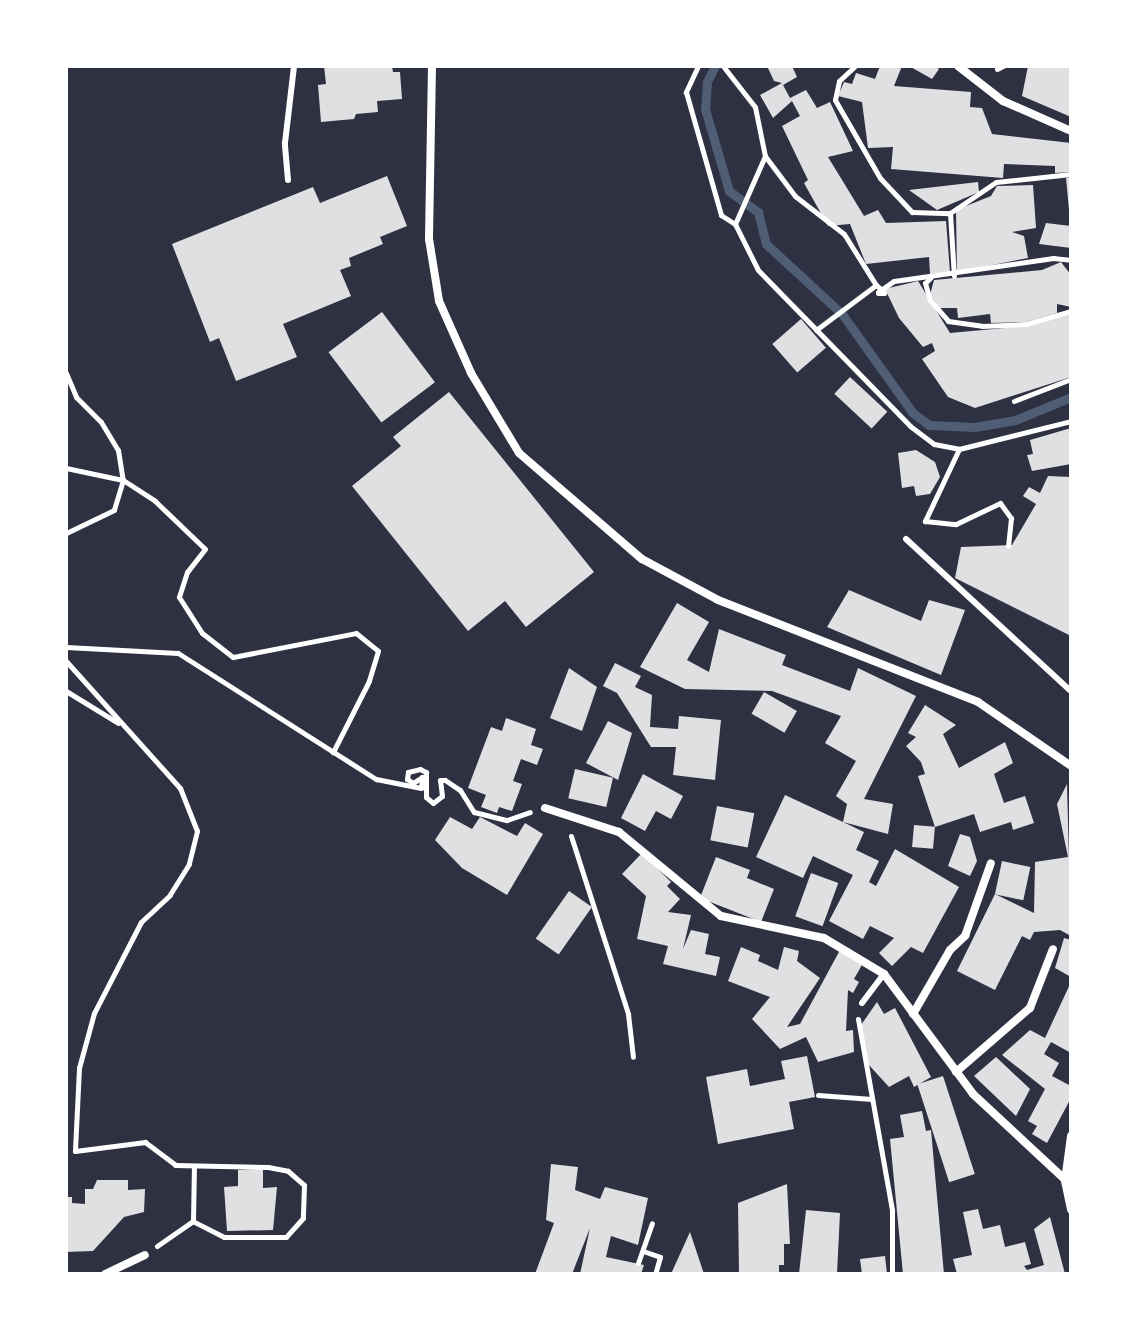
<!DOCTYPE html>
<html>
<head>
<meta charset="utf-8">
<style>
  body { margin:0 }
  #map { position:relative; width:1137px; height:1340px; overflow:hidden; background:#2d3142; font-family:"Alegreya Sans",sans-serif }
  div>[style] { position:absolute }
  .stream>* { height:9px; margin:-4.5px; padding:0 4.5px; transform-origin:4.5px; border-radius:4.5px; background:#4f5d75 }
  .building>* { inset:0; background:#e0e0e3; transform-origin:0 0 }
  .path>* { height:5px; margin:-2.5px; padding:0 2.5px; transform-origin:2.5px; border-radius:2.5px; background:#fff }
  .service>* { height:6px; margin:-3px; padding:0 3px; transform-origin:3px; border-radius:3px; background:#fff }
  .minor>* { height:8px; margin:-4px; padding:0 4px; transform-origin:4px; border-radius:4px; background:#fff }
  span { translate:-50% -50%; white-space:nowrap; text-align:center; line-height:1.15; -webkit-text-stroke:7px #fff; paint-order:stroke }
  .frame { position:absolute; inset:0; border:68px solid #fff; pointer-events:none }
</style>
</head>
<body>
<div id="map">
  <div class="stream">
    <i style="left:715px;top:66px;width:18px;rotate:117deg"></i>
    <i style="left:707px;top:82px;width:27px;rotate:94deg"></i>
    <i style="left:705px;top:109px;width:85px;rotate:73.7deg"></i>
    <i style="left:729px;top:191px;width:36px;rotate:36deg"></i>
    <i style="left:758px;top:212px;width:33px;rotate:76deg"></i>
    <i style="left:766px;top:244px;width:103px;rotate:42.6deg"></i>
    <i style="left:842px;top:314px;width:122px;rotate:54.4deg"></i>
    <i style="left:913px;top:413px;width:20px;rotate:37deg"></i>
    <i style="left:929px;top:425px;width:46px;rotate:2.5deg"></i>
    <i style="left:975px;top:427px;width:41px;rotate:-9.9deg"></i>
    <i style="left:1015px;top:420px;width:61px;rotate:-22.3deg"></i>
  </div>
  <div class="building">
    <i style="clip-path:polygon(324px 66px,392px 66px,393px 72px,400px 72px,402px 99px,377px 101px,378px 112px,356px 114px,354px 119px,321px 122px,318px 85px,326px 84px)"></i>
    <i style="clip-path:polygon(767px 66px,792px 66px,797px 77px,783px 85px,790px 98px,806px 90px,817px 108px,830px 102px,853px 151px,828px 157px,864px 216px,878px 210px,886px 223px,946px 221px,950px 272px,930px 274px,929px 257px,866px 264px,850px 224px,828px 226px,804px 183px,808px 180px,782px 126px,800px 116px,792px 101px,773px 118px,760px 95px,782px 83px,774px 81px)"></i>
    <i style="clip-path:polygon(880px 66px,902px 66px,894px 86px,971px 92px,970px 107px,982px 108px,992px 134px,1071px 143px,1071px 172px,1055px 173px,1055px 166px,1004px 164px,1003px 178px,891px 169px,893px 147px,868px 148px,862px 102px,838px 96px,844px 82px,852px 84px,856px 73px,875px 79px)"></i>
    <i style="clip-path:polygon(909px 66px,934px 66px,939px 69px,932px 79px)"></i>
    <i style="clip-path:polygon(1028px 66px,1071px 66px,1071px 117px,1022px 96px)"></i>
    <i style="clip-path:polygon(387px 176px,407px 226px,380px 237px,383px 244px,349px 258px,351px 266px,340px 270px,351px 296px,283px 324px,297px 357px,236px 381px,219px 338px,210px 342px,172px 244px,313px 187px,320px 203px)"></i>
    <i style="clip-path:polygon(1071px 177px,1071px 210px,1069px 210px,1066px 178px)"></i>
    <i style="clip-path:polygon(978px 182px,979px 192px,937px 210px,909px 190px)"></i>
    <i style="clip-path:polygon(1033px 185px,1036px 228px,1012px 232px,1024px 236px,1028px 258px,957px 272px,956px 210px,991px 196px,997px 186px)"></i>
    <i style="clip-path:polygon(1046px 223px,1071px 226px,1071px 248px,1039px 244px)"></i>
    <i style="clip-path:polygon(1061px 262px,1071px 275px,1071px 307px,1057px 304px,1057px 313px,1026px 322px,991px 323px,990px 314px,958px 318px,957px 308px,939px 308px,930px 295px,934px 280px,1042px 270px)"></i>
    <i style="clip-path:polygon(918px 281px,950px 333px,1027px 326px,1071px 313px,1071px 377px,975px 408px,948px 397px,922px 359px,935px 351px,932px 343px,923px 347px,899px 318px,885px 289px)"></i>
    <i style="left:382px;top:312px;width:88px;height:67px;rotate:53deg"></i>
    <i style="left:801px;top:319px;width:38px;height:38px;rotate:49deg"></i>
    <i style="left:850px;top:377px;width:51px;height:23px;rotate:43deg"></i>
    <i style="clip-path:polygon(449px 392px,594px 572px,526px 627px,505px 601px,468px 631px,352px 486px,401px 446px,393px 437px)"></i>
    <i style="clip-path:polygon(1071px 428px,1071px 464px,1032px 471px,1027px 455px,1033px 454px,1030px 440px)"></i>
    <i style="clip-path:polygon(916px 450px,935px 462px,940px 477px,930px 494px,916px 496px,914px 486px,902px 488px,898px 453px)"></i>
    <i style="clip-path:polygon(1048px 476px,1071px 477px,1071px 636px,955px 578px,961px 547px,1012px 545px,1036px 504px,1023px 496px,1029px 487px,1040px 493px)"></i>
    <i style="clip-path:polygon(849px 590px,921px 621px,929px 600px,965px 610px,941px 675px,827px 627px)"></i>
    <i style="clip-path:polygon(677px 603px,709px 622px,687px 660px,709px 672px,719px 629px,786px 655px,782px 665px,850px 691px,858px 668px,916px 696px,864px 799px,893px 804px,888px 834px,843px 822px,864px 832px,856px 850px,879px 861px,869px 882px,876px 886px,895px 849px,959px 887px,923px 953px,911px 947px,892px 966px,879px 953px,894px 938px,870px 926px,863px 939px,829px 921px,853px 875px,813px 856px,803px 878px,756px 857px,785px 795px,843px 822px,847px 804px,836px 796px,856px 761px,825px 743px,841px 716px,772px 691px,685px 689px,640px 667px)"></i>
    <i style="clip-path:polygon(615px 663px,641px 676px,635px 687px,652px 695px,650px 727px,678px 729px,679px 716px,721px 720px,715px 780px,673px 775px,676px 747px,651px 747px,617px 693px,603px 686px)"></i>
    <i style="clip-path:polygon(569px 668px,597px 687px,582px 731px,550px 718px)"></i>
    <i style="left:764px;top:692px;width:38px;height:25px;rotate:30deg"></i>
    <i style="clip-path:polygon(925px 705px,956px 725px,943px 734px,959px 768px,1005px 742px,1013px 763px,994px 774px,1004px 803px,1025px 796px,1034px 823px,1013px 830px,1011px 822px,980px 832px,974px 814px,935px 827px,918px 776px,925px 774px,921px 762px,906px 746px,916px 737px,908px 733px)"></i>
    <i style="clip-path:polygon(506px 718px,536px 729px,531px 745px,543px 749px,537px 765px,521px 759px,513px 781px,522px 784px,512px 811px,499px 807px,497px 813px,481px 807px,486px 795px,468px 788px,491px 727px,502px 731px)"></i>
    <i style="clip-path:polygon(608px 721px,632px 733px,618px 780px,586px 763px)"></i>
    <i style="left:575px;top:769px;width:39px;height:30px;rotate:13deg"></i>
    <i style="clip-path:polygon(643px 774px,683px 796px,671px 819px,656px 811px,645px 831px,621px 818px)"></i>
    <i style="clip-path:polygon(1067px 784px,1071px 936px,1060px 930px,1034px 932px,1030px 940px,1022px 936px,995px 990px,957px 971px,995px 894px,1034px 913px,1035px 862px,1068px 857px,1057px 804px)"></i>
    <i style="left:717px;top:806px;width:38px;height:35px;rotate:11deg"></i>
    <i style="clip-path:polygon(450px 817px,472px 829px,480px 817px,517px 836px,525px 823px,543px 834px,507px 895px,462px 868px,435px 840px)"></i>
    <i style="left:914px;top:825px;width:21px;height:22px;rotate:5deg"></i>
    <i style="clip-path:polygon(960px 834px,970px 837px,977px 861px,970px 876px,948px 866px)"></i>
    <i style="clip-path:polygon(642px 853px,671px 882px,667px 886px,680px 899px,668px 912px,691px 915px,683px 949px,691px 930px,709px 934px,705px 954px,720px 957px,716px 976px,663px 964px,668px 946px,637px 939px,646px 896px,622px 874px)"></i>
    <i style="clip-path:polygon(716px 857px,750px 870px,747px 878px,774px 889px,761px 922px,700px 898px)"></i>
    <i style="left:1002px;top:861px;width:29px;height:34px;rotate:12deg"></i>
    <i style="left:811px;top:873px;width:29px;height:46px;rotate:20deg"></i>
    <i style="left:569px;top:891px;width:28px;height:58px;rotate:35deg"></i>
    <i style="clip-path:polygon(1064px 938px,1071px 940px,1071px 977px,1055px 968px)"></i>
    <i style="clip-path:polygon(741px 947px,760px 955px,758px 961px,778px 970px,784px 947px,799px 951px,797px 961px,820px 978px,787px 1027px,800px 1024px,840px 950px,863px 963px,854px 979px,859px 982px,853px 993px,848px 990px,846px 1031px,853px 1030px,854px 1052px,818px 1062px,806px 1037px,780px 1049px,752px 1019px,770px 997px,728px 981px)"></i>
    <i style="clip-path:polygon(1071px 982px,1071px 1053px,1051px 1042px,1044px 1054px,1059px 1063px,1052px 1076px,1071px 1086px,1071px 1098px,1047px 1143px,1032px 1134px,1037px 1126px,1028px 1121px,1045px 1089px,1002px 1055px,1030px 1030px,1045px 1038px)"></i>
    <i style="clip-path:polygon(877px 1002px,884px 1014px,895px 1008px,931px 1077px,914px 1087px,909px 1076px,889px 1087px,868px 1064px,861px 1025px)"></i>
    <i style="clip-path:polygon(807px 1056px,815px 1097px,789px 1102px,794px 1129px,718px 1144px,706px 1077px,747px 1069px,750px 1086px,785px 1079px,781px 1061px)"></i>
    <i style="clip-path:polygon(996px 1057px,1030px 1089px,1016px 1116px,974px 1076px)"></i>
    <i style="left:943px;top:1076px;width:103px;height:27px;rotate:72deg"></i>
    <i style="clip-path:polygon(922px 1111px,926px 1131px,931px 1130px,944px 1274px,903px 1274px,890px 1139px,904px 1137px,900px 1115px)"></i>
    <i style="clip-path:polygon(551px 1164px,578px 1167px,575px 1190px,600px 1199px,605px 1187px,648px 1198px,638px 1245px,611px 1236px,606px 1257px,644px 1265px,641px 1274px,580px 1274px,590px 1228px,572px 1274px,535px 1274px,554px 1223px,546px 1220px)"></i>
    <i style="clip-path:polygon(263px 1169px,263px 1188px,277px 1187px,273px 1230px,227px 1231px,224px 1187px,238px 1186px,238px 1170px)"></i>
    <i style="clip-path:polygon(97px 1180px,128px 1180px,128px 1190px,145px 1189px,144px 1212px,124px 1217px,93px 1251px,66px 1252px,66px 1197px,72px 1197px,72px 1203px,85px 1204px,85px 1189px,93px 1189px)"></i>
    <i style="clip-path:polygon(787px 1184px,790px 1244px,784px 1244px,784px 1265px,779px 1265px,779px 1274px,739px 1274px,738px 1203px)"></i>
    <i style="clip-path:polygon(978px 1209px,983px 1229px,1000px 1225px,1005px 1247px,1025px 1242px,1031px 1264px,1024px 1266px,1027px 1270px,1044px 1265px,1034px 1229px,1050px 1217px,1065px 1274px,957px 1274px,953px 1259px,972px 1255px,963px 1212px)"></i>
    <i style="clip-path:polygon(806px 1210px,840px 1213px,837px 1274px,799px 1274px)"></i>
    <i style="clip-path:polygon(690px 1232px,704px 1274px,671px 1274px)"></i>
    <i style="clip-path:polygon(885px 1256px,887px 1274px,862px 1274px,860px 1259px)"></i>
  </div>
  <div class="path">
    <i style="left:698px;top:66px;width:29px;rotate:115deg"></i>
    <i style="left:686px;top:92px;width:128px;rotate:74.1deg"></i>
    <i style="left:721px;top:215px;width:17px;rotate:33deg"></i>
    <i style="left:735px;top:224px;width:51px;rotate:63.4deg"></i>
    <i style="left:758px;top:270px;width:218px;rotate:45.7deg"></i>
    <i style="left:910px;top:426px;width:30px;rotate:37deg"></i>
    <i style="left:934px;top:444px;width:25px;rotate:11deg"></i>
    <i style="left:959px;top:449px;width:115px;rotate:-14deg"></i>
    <i style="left:723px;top:66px;width:52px;rotate:52deg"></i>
    <i style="left:755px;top:107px;width:50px;rotate:78.5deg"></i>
    <i style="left:765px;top:156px;width:50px;rotate:53.1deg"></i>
    <i style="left:795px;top:196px;width:62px;rotate:37.8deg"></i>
    <i style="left:844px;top:234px;width:60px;rotate:57.9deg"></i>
    <i style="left:855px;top:66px;width:22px;rotate:137deg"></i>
    <i style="left:839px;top:81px;width:19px;rotate:102deg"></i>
    <i style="left:835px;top:100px;width:90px;rotate:60deg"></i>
    <i style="left:880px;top:178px;width:47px;rotate:46.7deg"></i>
    <i style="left:912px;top:212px;width:38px;rotate:2deg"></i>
    <i style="left:997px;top:69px;width:7px;rotate:-27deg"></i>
    <i style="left:950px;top:213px;width:55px;rotate:-34deg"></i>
    <i style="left:996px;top:182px;width:75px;rotate:-6.1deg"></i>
    <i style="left:950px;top:213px;width:63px;rotate:86.4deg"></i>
    <i style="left:735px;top:224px;width:74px;rotate:-66.2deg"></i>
    <i style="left:931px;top:277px;width:8px;rotate:135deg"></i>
    <i style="left:925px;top:283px;width:18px;rotate:74deg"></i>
    <i style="left:930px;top:300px;width:28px;rotate:49deg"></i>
    <i style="left:948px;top:321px;width:34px;rotate:8deg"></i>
    <i style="left:982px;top:326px;width:44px;rotate:-2.6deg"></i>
    <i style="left:1026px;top:324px;width:47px;rotate:-16.1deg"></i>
    <i style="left:878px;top:292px;width:19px;rotate:-35deg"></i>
    <i style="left:894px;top:281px;width:161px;rotate:-8.2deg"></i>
    <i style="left:1053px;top:258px;width:18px;rotate:6deg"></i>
    <i style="left:816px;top:330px;width:75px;rotate:-36.9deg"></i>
    <i style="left:876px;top:285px;width:9px;rotate:41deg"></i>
    <i style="left:883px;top:291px;width:2px;rotate:63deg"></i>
    <i style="left:884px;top:293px;width:6px;rotate:180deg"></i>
    <i style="left:66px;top:373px;width:26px;rotate:67deg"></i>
    <i style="left:76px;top:397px;width:35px;rotate:45deg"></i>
    <i style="left:101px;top:422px;width:33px;rotate:59deg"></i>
    <i style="left:118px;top:450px;width:30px;rotate:81deg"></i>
    <i style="left:123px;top:480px;width:31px;rotate:107deg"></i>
    <i style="left:114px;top:510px;width:53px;rotate:154.4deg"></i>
    <i style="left:1014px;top:401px;width:61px;rotate:-21.1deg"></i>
    <i style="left:959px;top:449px;width:80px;rotate:115.3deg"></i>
    <i style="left:925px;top:521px;width:31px;rotate:6deg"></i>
    <i style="left:956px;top:524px;width:49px;rotate:-25.5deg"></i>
    <i style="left:1000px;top:503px;width:19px;rotate:54deg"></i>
    <i style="left:1011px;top:518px;width:28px;rotate:96deg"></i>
    <i style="left:66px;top:468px;width:58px;rotate:11.9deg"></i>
    <i style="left:123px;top:480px;width:38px;rotate:33deg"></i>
    <i style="left:155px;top:501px;width:69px;rotate:43.8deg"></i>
    <i style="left:205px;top:549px;width:29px;rotate:128deg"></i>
    <i style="left:187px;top:572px;width:26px;rotate:108deg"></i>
    <i style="left:179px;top:597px;width:43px;rotate:57.4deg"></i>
    <i style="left:202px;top:633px;width:39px;rotate:38deg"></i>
    <i style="left:233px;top:657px;width:125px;rotate:-11deg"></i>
    <i style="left:356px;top:633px;width:28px;rotate:39deg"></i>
    <i style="left:378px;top:651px;width:31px;rotate:107deg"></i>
    <i style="left:369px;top:681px;width:80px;rotate:116.9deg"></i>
    <i style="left:66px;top:647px;width:112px;rotate:3.1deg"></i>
    <i style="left:178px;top:653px;width:235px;rotate:32.5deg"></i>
    <i style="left:376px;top:779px;width:46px;rotate:11.3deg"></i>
    <i style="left:421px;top:788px;width:11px;rotate:-85deg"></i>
    <i style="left:422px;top:777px;width:11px;rotate:146deg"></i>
    <i style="left:413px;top:783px;width:7px;rotate:-146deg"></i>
    <i style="left:407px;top:779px;width:7px;rotate:-82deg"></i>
    <i style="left:408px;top:772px;width:12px;rotate:-14deg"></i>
    <i style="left:420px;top:769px;width:7px;rotate:27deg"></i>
    <i style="left:426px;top:772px;width:25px;rotate:90deg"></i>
    <i style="left:426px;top:797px;width:9px;rotate:41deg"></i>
    <i style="left:433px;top:803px;width:11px;rotate:-38deg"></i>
    <i style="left:442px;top:796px;width:16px;rotate:-97deg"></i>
    <i style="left:440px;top:780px;width:5px"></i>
    <i style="left:445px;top:780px;width:18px;rotate:34deg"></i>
    <i style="left:460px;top:790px;width:26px;rotate:58deg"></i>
    <i style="left:474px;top:812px;width:34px;rotate:14deg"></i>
    <i style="left:507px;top:820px;width:24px;rotate:-19deg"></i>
    <i style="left:66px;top:661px;width:171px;rotate:48.1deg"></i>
    <i style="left:180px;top:788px;width:46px;rotate:68.4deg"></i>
    <i style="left:197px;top:831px;width:34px;rotate:104deg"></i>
    <i style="left:189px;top:864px;width:36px;rotate:122deg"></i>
    <i style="left:170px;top:895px;width:40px;rotate:137deg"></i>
    <i style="left:141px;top:922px;width:102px;rotate:117.3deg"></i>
    <i style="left:94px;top:1013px;width:57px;rotate:105.3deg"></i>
    <i style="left:79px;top:1068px;width:83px;rotate:92.8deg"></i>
    <i style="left:75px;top:1151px;width:71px;rotate:-7.3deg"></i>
    <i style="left:145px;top:1142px;width:38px;rotate:37deg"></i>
    <i style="left:175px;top:1165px;width:93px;rotate:1.2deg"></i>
    <i style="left:268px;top:1167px;width:20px;rotate:11deg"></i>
    <i style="left:288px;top:1171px;width:21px;rotate:41deg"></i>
    <i style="left:304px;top:1185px;width:33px;rotate:92deg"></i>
    <i style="left:303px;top:1218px;width:25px;rotate:132deg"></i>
    <i style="left:286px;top:1237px;width:62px;rotate:180deg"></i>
    <i style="left:224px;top:1237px;width:35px;rotate:-153deg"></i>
    <i style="left:66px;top:691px;width:61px;rotate:31.6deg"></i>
    <i style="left:571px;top:836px;width:187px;rotate:72.2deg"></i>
    <i style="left:628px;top:1014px;width:43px;rotate:83.4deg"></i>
    <i style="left:858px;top:1019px;width:194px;rotate:79.9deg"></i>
    <i style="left:892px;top:1210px;width:64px;rotate:90deg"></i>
    <i style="left:818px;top:1095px;width:54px;rotate:4.2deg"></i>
    <i style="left:157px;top:1246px;width:44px;rotate:-34.8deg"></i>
    <i style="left:193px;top:1221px;width:55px;rotate:-89deg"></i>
    <i style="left:643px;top:1251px;width:18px;rotate:19deg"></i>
    <i style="left:660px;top:1257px;width:18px;rotate:106deg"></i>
    <i style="left:638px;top:1263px;width:42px;rotate:-70.7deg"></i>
  </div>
  <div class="service">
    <i style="left:288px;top:180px;width:37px;rotate:-95deg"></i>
    <i style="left:285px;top:143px;width:78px;rotate:-83.3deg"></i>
    <i style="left:906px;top:539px;width:224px;rotate:42.7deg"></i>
    <i style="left:862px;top:1003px;width:36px;rotate:-53deg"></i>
  </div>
  <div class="minor">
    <i style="left:432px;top:66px;width:173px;rotate:91deg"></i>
    <i style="left:429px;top:239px;width:63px;rotate:80.8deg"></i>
    <i style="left:439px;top:301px;width:79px;rotate:66deg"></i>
    <i style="left:471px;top:373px;width:93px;rotate:59deg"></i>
    <i style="left:519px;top:453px;width:162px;rotate:40.8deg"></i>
    <i style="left:642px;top:559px;width:86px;rotate:28.3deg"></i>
    <i style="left:718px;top:600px;width:279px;rotate:21.4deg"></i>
    <i style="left:978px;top:702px;width:113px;rotate:34.5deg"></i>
    <i style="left:958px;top:66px;width:57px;rotate:37.9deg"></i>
    <i style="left:1003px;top:101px;width:74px;rotate:23.8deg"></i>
    <i style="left:545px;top:808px;width:78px;rotate:18deg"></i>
    <i style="left:619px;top:832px;width:132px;rotate:39.5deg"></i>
    <i style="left:721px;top:916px;width:105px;rotate:12.1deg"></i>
    <i style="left:824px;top:938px;width:70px;rotate:31deg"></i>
    <i style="left:884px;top:974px;width:149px;rotate:53.4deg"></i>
    <i style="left:973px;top:1094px;width:134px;rotate:42.9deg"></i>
    <i style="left:913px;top:1014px;width:74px;rotate:-60deg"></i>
    <i style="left:950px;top:950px;width:21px;rotate:-43deg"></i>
    <i style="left:965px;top:936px;width:77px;rotate:-70.4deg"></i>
    <i style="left:956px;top:1072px;width:98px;rotate:-40.9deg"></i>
    <i style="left:1030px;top:1008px;width:63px;rotate:-68.7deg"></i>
    <i style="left:1071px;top:1136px;width:45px;rotate:97.6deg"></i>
    <i style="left:1065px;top:1181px;width:29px;rotate:78deg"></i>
    <i style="left:105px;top:1274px;width:44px;rotate:-25.4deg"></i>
  </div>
  <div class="frame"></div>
</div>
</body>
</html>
